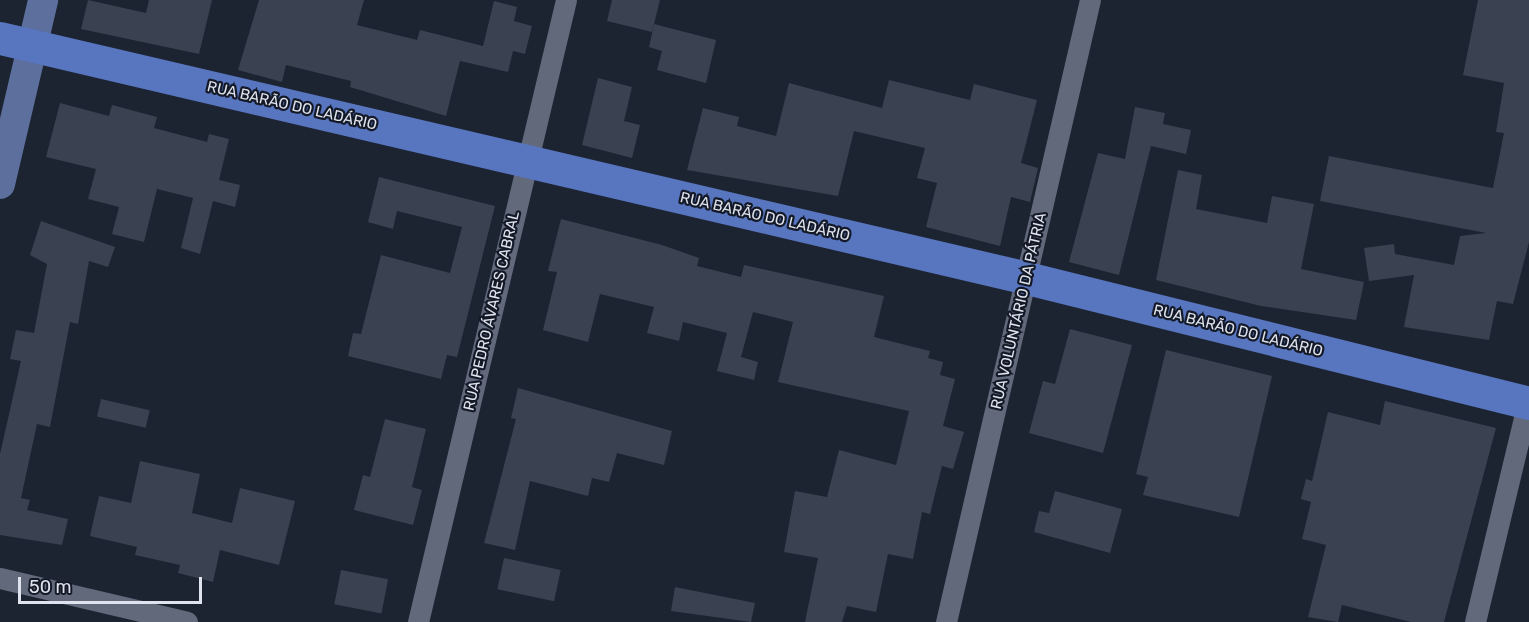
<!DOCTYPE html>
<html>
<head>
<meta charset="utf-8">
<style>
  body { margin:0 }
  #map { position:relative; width:1529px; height:622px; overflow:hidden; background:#1c2331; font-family:Rubik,sans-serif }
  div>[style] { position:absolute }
  .building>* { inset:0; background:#3a4151; transform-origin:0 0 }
  .street>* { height:21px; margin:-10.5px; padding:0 10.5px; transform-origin:10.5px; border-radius:10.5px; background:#61697b }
  .secondary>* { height:30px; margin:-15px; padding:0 15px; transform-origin:15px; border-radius:15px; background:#5c6f9d }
  .primary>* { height:33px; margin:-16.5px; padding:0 16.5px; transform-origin:16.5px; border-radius:16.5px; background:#5875bf }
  span { translate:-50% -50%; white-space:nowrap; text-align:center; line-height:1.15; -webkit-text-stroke:4.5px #131927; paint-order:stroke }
  .street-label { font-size:15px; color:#dee3ed }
  .scale { position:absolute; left:18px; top:577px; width:184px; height:27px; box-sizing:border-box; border:3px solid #dee3ed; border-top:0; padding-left:8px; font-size:18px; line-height:21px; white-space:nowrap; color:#dee3ed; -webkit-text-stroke:4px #131927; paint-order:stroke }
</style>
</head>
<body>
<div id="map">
  <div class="building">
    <i style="clip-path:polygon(88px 0,146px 13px,149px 0,212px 0,199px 54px,81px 29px)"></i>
    <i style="clip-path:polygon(259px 0,364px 0,357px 25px,417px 40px,420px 30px,483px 46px,494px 1px,517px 7px,514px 21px,532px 26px,525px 54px,513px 51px,508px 72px,460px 61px,446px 116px,350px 87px,351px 81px,286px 65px,282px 82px,238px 70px)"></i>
    <i style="clip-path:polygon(612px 0,660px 0,652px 32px,607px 21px)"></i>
    <i style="clip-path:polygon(1478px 0,1529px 0,1529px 242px,1513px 304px,1497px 301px,1489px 340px,1404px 327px,1414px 275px,1369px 281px,1364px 248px,1394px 244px,1395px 254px,1454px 265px,1460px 236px,1486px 233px,1320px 201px,1329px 156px,1493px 188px,1504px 133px,1496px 132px,1504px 83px,1463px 75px)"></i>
    <i style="clip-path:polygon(654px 24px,716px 40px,706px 83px,657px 70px,662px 51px,649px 47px)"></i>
    <i style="clip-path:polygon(598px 78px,632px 87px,624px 121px,640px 125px,632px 158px,582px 145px)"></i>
    <i style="clip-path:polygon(889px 80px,970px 100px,974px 84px,1037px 100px,1021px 163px,1038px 168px,1030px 202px,1011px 197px,1000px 246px,926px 227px,937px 183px,917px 178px,925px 148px,854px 131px,838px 196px,687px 170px,703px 108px,739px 117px,737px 126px,776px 136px,789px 83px,882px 108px)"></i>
    <i style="clip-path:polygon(60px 103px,109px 116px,112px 105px,157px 117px,154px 128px,207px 142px,209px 134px,229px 139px,219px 180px,240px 185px,235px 207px,213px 201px,200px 254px,181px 248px,193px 198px,157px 189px,144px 242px,112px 234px,119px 207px,88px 199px,96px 169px,46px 157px)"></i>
    <i style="clip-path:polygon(1135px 107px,1165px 113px,1163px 124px,1191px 130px,1186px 154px,1151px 146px,1119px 275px,1069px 262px,1098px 153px,1125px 159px)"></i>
    <i style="clip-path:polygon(1178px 170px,1202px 175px,1196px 209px,1267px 223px,1272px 196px,1314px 204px,1301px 269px,1364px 282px,1356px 320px,1261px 306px,1156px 280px)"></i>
    <i style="clip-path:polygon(379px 177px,495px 206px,457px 357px,447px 355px,441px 379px,348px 356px,353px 333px,361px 334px,381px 255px,450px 273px,462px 227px,397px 211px,393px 229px,368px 222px)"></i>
    <i style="clip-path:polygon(561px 219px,662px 245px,699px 258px,697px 266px,741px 277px,744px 265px,884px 296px,874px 337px,930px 351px,928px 358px,943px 362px,940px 375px,955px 379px,943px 426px,964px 432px,953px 469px,942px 466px,930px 514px,922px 512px,913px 559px,888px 554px,876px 612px,847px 606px,842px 622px,805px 622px,818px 558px,784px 552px,795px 491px,827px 497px,839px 450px,896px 465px,909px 411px,778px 382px,793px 322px,753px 312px,741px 357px,758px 362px,754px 380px,717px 371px,727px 333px,683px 322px,679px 341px,647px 333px,654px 307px,600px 294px,588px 342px,543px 330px,557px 272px,548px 271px)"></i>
    <i style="clip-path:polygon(41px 221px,115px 247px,108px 267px,89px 261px,78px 324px,70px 322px,50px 427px,37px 424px,21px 498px,30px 500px,27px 510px,68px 519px,62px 545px,0 535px,0 454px,21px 361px,10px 359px,16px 330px,34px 333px,47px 264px,30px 255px)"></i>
    <i style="clip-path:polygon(1070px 329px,1132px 345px,1103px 453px,1029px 433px,1043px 381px,1055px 384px)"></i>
    <i style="clip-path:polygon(1166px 350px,1272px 376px,1239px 517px,1143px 495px,1148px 477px,1136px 474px)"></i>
    <i style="clip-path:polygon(518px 388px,672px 431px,664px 465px,617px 453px,609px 482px,592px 478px,588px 496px,530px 481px,515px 550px,484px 543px,516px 419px,511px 418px)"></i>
    <i style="left:101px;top:399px;width:50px;height:18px;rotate:13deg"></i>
    <i style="clip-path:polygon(1385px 401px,1496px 428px,1444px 622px,1411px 622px,1342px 605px,1338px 622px,1308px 617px,1326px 545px,1302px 539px,1311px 502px,1301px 499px,1306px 479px,1312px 481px,1328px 412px,1380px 425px)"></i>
    <i style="clip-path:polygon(385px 419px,426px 429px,412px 487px,422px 490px,413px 525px,354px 510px,363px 475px,370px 477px)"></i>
    <i style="clip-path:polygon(140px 461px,200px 474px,192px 513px,232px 523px,240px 488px,295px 501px,279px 565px,220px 550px,213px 582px,178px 573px,180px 565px,135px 555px,137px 547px,90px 536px,99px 496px,131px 503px)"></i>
    <i style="clip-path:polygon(1055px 491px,1122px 509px,1110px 553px,1034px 532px,1039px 511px,1049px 513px)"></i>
    <i style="left:504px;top:558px;width:58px;height:32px;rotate:12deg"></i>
    <i style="left:341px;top:570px;width:48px;height:35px;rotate:11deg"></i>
    <i style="clip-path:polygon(675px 587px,755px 603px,751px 622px,671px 611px)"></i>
  </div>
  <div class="street">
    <i style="left:0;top:578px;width:192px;rotate:13.2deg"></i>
    <i style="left:418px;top:622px;width:639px;rotate:-76.62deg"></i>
    <i style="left:946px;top:622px;width:638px;rotate:-76.97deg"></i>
    <i style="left:1475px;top:622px;width:231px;rotate:-76.5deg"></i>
  </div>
  <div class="secondary">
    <i style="left:0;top:184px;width:189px;rotate:-76.8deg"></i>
  </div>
  <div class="primary">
    <i style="left:0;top:38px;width:1055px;rotate:13.15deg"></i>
    <i style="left:1027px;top:278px;width:517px;rotate:13.98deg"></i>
  </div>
  <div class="street-label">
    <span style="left:292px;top:106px;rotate:13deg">RUA BARÃO DO LADÁRIO</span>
    <span style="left:765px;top:217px;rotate:13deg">RUA BARÃO DO LADÁRIO</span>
    <span style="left:492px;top:311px;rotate:-77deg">RUA PEDRO ÁVARES CABRAL</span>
    <span style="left:1019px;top:311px;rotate:-77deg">RUA VOLUNTÁRIO DA PÁTRIA</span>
    <span style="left:1238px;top:331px;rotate:14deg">RUA BARÃO DO LADÁRIO</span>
  </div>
  <div class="scale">50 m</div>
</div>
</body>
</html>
